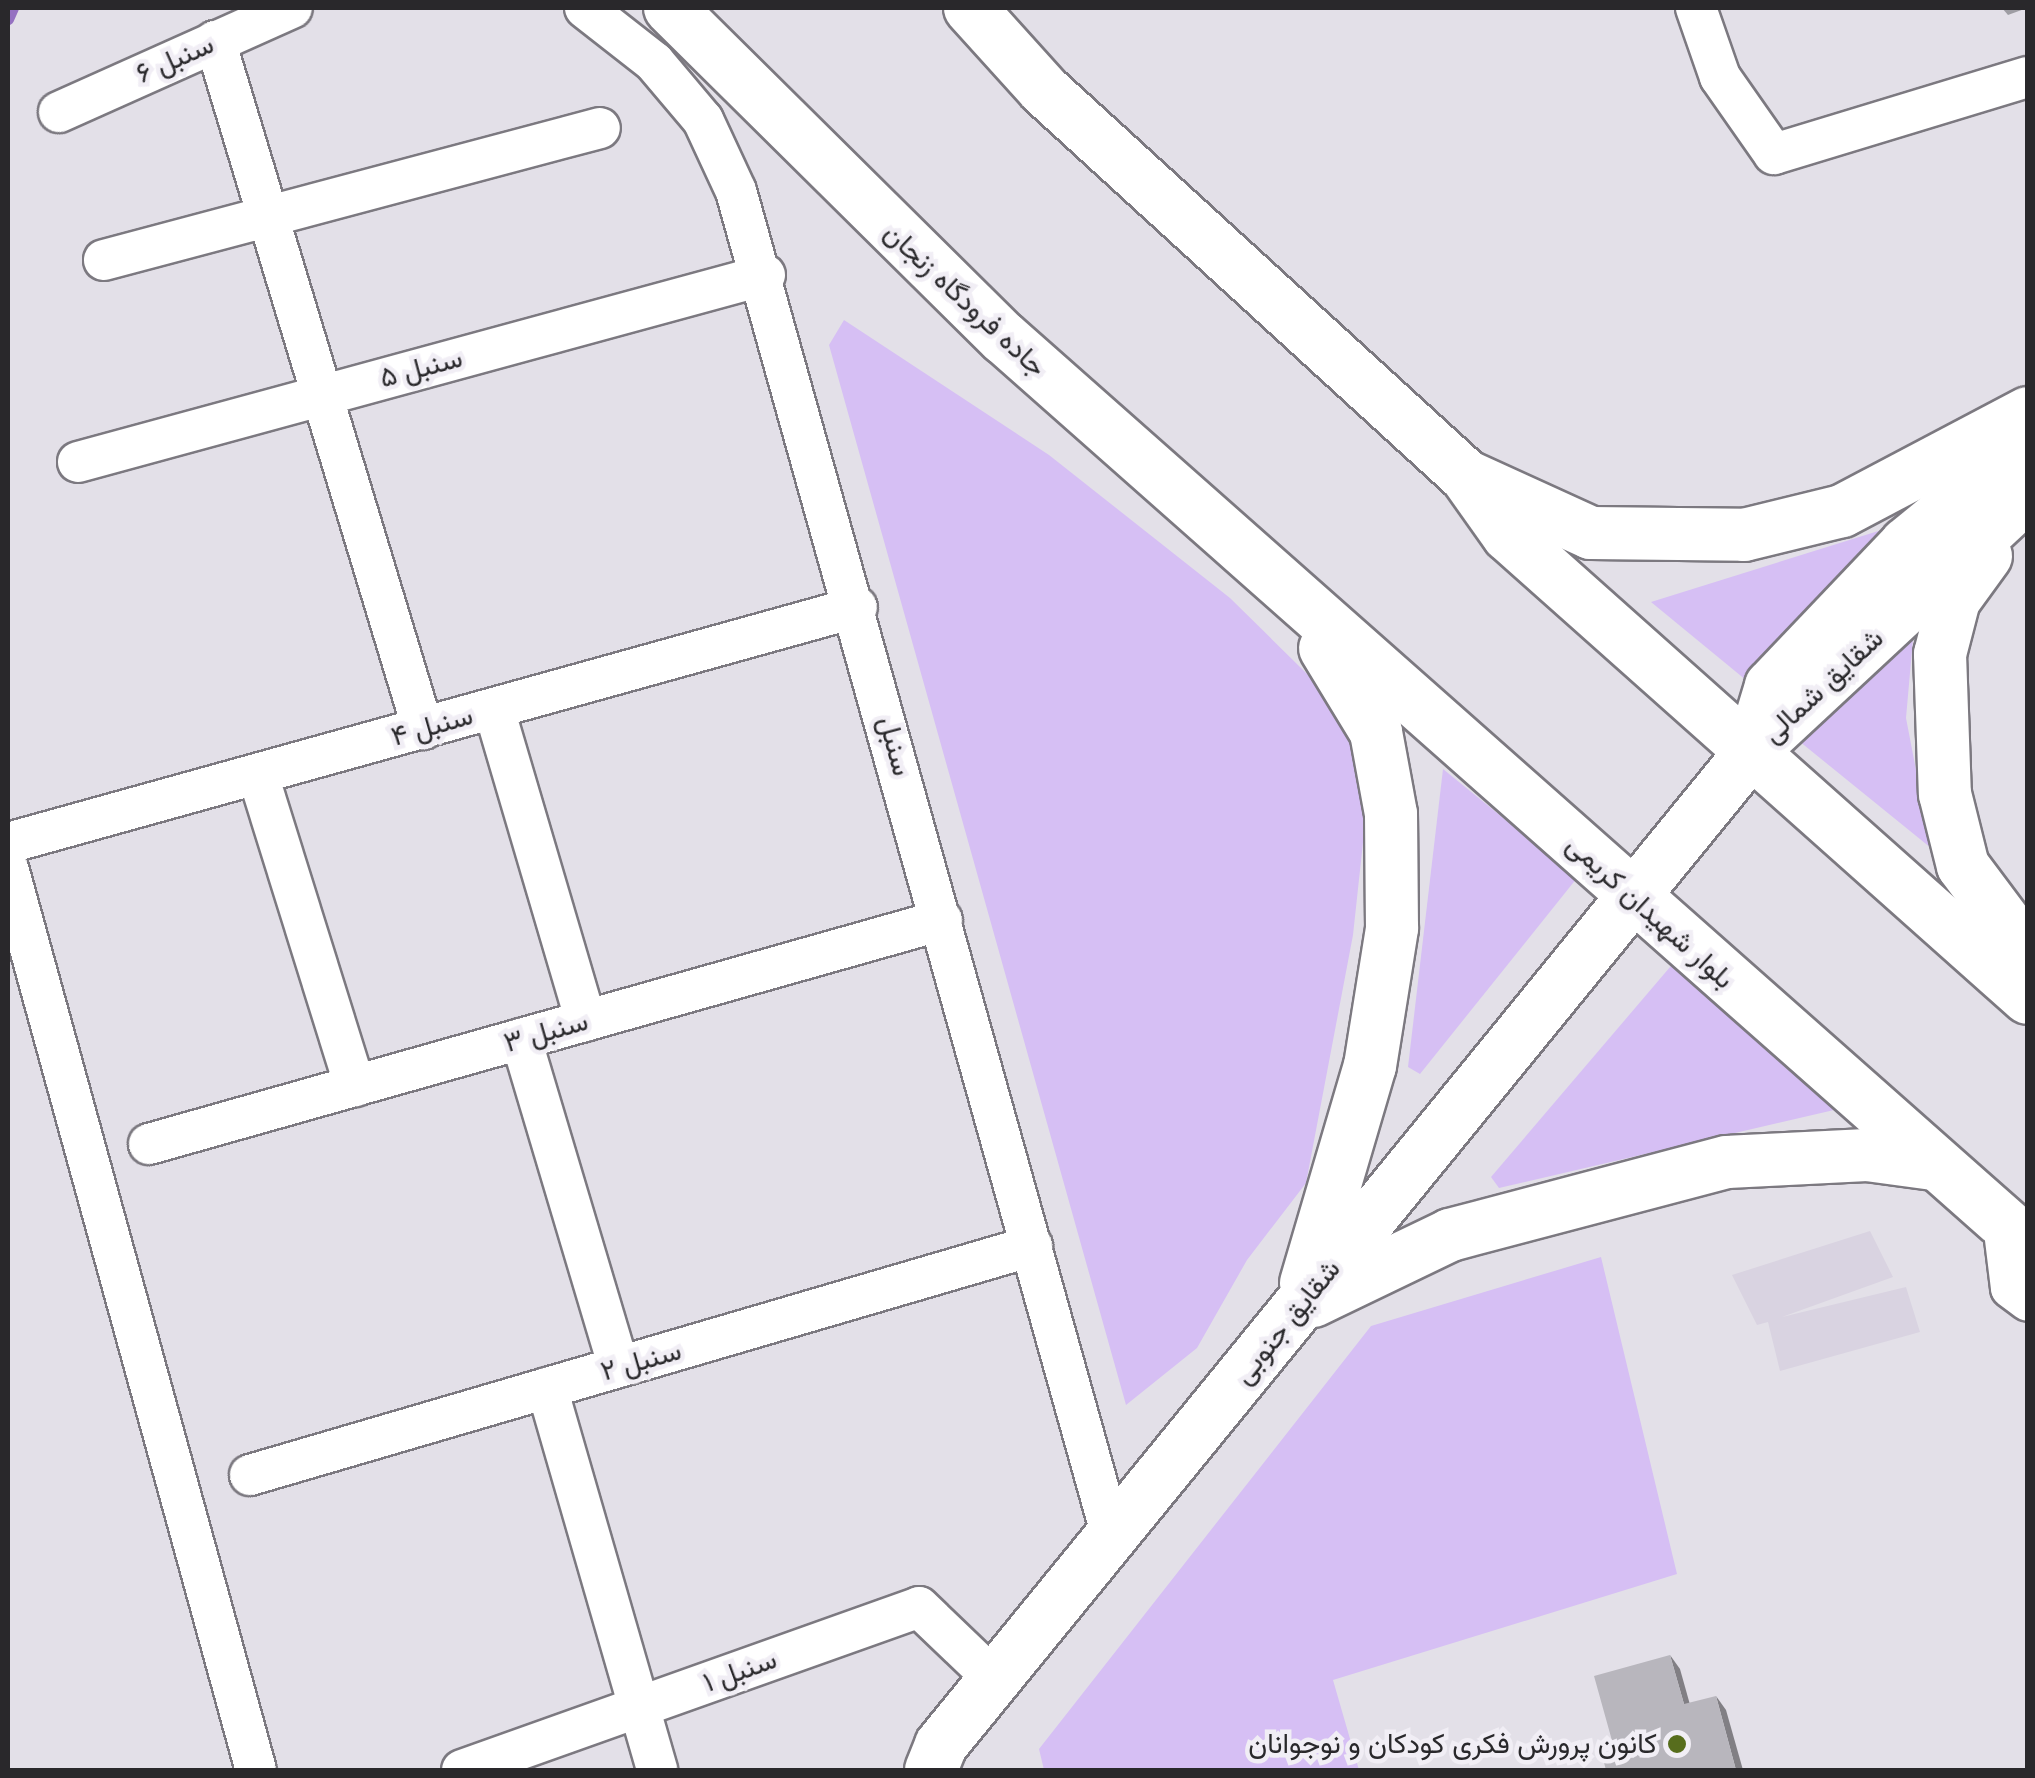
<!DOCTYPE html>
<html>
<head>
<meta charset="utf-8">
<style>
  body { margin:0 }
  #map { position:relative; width:2035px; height:1778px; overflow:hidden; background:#e3e0e8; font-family:Poppins,Vazirmatn,sans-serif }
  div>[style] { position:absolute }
  .built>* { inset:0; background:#d9d3e1 }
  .green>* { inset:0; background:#d6bff4 }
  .stream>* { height:11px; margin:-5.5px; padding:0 5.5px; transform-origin:5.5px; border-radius:5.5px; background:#9571c1 }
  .roads { filter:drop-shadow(2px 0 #7c7980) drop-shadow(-2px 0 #7c7980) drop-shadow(0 2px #7c7980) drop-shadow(0 -2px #7c7980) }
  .minor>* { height:40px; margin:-20px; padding:0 20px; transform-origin:20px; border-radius:20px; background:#fff }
  .major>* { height:52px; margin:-26px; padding:0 26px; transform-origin:26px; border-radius:26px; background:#fff }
  .wall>* { inset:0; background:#9e9da3 }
  .shaded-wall>* { inset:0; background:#817f84 }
  .building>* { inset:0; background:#b8b6bd }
  .dots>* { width:28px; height:28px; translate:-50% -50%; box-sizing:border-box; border:5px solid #f1eef5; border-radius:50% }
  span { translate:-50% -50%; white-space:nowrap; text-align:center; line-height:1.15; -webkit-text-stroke:9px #f1eef5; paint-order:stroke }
  .street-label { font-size:28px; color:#29282b }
  .poi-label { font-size:28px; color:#29282b }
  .right { translate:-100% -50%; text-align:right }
  .frame { position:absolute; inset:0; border:10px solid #29282b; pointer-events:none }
</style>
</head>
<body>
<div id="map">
  <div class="built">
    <i style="clip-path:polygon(1870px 1231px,1893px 1277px,1782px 1317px,1906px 1287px,1920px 1332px,1780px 1371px,1768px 1322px,1757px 1325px,1732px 1275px)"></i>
  </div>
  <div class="green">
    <i style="clip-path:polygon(844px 320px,1049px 455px,1230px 598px,1360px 726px,1365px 824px,1353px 935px,1306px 1183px,1247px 1260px,1197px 1348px,1126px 1405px,829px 345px)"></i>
    <i style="clip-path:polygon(1888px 528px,1752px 685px,1651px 602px)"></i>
    <i style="clip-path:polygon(1913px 639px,1906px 718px,1931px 848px,1799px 741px)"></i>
    <i style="clip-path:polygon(1443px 769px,1577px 878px,1420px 1074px,1408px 1067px)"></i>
    <i style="clip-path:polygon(1676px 960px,1835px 1099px,1834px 1110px,1499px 1188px,1491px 1177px)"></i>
    <i style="clip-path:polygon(1601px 1257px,1677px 1574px,1333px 1680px,1359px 1770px,1044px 1770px,1039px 1749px,1371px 1326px)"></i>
  </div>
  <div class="stream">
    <i style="left:8px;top:19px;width:12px;rotate:-66deg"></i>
  </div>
  <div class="roads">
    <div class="minor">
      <i style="left:585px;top:8px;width:88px;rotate:38deg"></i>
      <i style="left:654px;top:62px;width:76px;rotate:49.8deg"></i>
      <i style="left:703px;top:120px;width:78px;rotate:65.1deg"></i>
      <i style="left:736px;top:191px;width:1398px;rotate:74.39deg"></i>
      <i style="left:1696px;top:8px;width:73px;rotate:70.8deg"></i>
      <i style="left:1720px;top:77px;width:94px;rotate:55deg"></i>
      <i style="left:1774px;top:154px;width:265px;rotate:-16.9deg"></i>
      <i style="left:215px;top:41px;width:719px;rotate:73.18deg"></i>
      <i style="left:59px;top:112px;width:255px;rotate:-24.1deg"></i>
      <i style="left:104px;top:260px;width:513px;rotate:-14.9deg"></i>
      <i style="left:78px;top:462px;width:712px;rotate:-15.23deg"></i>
      <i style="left:494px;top:709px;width:325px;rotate:73.6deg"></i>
      <i style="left:258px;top:775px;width:326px;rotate:72.7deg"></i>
      <i style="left:8px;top:843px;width:881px;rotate:-15.53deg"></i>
      <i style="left:8px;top:868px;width:935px;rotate:74.63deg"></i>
      <i style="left:521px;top:1039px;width:342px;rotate:73.4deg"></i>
      <i style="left:149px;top:1144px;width:824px;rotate:-15.77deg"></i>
      <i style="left:2003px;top:1223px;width:65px;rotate:83deg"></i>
      <i style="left:2011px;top:1288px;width:21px;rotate:37deg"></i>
      <i style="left:547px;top:1388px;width:398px;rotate:73.9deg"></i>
      <i style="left:250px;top:1475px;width:815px;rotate:-16.32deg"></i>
      <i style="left:462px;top:1770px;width:485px;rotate:-19.6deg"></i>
      <i style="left:919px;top:1607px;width:105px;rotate:43.8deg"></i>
    </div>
    <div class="major">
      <i style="left:670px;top:8px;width:470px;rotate:44.7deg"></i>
      <i style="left:1004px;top:338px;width:1367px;rotate:41.5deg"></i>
      <i style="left:970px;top:8px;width:110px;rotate:47.9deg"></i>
      <i style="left:1044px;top:90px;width:572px;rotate:42.45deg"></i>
      <i style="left:1466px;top:476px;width:72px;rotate:54.6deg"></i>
      <i style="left:1508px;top:535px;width:696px;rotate:41.68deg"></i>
      <i style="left:1468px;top:477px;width:135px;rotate:24.5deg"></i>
      <i style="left:1591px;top:533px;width:153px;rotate:0.7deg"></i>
      <i style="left:1744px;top:535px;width:101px;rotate:-13.8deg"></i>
      <i style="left:1842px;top:511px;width:210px;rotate:-27.8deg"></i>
      <i style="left:1986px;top:556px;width:54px;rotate:126deg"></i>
      <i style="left:1954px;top:600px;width:56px;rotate:104.5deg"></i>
      <i style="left:1940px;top:654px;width:140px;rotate:88deg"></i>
      <i style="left:1945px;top:794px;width:74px;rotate:76deg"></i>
      <i style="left:1963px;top:866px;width:109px;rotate:53.2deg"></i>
      <i style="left:1751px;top:752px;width:69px;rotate:-73.1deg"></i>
      <i style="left:1771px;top:686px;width:196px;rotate:-46.4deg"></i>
      <i style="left:1906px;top:544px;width:158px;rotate:-39.3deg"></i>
      <i style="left:1306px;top:1283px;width:226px;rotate:-73.6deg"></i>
      <i style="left:1370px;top:1066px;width:140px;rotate:-80.9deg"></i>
      <i style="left:1392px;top:928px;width:114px;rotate:-90.5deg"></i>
      <i style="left:1391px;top:814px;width:83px;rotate:-100.4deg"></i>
      <i style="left:1376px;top:732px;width:98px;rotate:-121.3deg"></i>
      <i style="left:1313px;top:1301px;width:152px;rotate:-25.7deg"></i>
      <i style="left:1450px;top:1235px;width:286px;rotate:-14.8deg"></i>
      <i style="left:1727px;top:1162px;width:140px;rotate:-2.9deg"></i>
      <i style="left:1867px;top:1155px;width:67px;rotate:7.8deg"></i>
      <i style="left:931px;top:1770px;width:27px;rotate:-68deg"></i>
      <i style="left:941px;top:1745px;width:1281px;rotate:-50.8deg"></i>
      <i style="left:1751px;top:752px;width:378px;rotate:-42.9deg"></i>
    </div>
  </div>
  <div class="wall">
    <i style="clip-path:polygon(2002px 8px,2027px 8px,2008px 15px)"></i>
  </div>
  <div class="shaded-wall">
    <i style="clip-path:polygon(1670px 1655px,1680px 1669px,1694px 1719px,1684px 1704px)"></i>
    <i style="clip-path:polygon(1716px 1696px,1726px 1710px,1743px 1770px,1736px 1770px)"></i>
  </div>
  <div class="building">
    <i style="clip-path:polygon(1670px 1655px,1684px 1704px,1716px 1696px,1736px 1770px,1606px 1770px,1603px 1759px,1616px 1755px,1594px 1676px)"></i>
  </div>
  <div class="dots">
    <i style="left:1677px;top:1744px;background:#576d1d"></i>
  </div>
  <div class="street-label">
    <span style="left:175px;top:59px;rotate:-24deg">سنبل ۶</span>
    <span style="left:965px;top:300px;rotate:43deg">جاده فرودگاه زنجان</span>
    <span style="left:421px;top:368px;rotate:-15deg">سنبل ۵</span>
    <span style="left:1823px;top:686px;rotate:-43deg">شقایق شمالی</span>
    <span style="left:432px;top:726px;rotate:-16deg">سنبل ۴</span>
    <span style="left:895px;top:746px;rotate:75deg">سنبل</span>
    <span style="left:1650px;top:912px;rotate:42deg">بلوار شهیدان کریمی</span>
    <span style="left:546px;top:1032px;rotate:-16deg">سنبل ۳</span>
    <span style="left:1287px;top:1322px;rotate:-51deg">شقایق جنوبی</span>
    <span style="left:641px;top:1361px;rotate:-16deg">سنبل ۲</span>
    <span style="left:740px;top:1671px;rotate:-20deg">سنبل ۱</span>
  </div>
  <div class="poi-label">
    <span class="right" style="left:1657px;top:1744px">کانون پرورش فکری کودکان و نوجوانان</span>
  </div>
  <div class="frame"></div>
</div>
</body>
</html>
